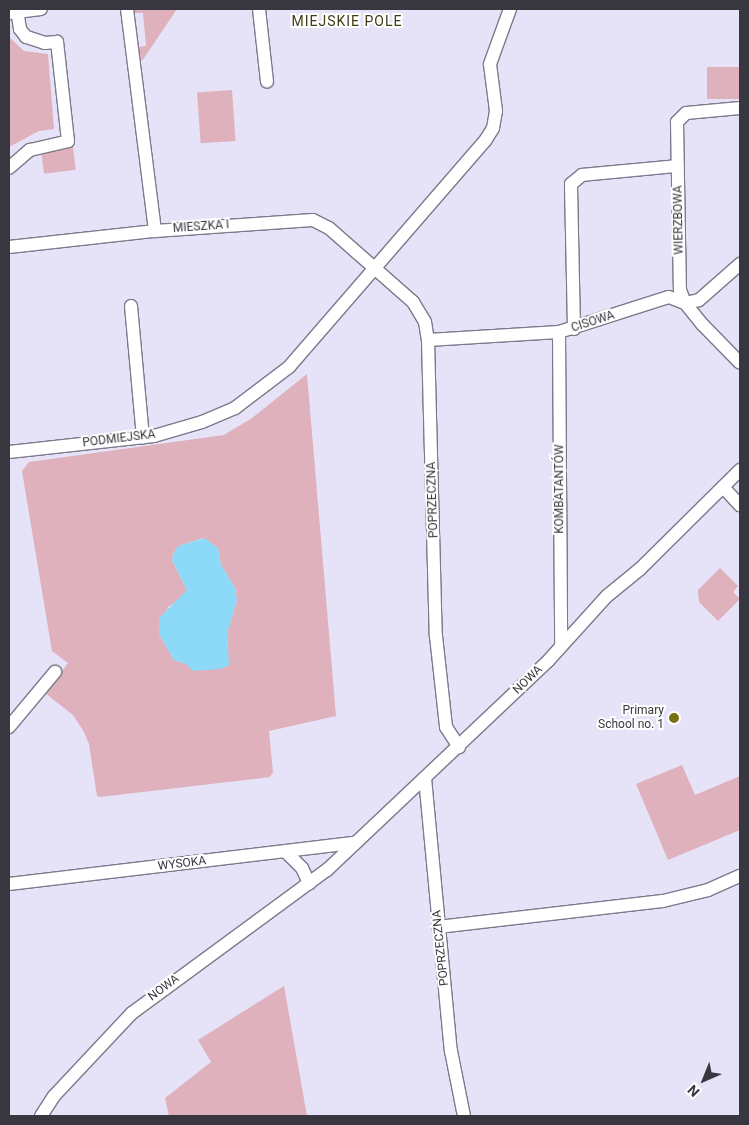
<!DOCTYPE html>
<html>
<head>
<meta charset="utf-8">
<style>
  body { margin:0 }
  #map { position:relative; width:749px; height:1125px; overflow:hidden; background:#e6e3f8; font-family:Roboto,sans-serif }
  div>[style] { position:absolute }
  .green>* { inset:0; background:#deb1bc; transform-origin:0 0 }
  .water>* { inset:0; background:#8ddaf8 }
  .roads { filter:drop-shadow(1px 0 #7c798b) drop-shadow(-1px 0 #7c798b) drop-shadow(0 1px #7c798b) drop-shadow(0 -1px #7c798b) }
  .minor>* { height:12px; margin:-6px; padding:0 6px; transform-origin:6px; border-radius:6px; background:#fff }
  .dots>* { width:14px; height:14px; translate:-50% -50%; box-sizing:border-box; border:2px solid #fff; border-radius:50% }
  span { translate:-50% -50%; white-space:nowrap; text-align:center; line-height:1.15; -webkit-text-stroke:4px #fff; paint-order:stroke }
  .street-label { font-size:12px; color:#38373f }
  .poi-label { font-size:12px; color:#38373f }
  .right { translate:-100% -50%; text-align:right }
  .neighbourhood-label { font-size:14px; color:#403d14; letter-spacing:1px }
  .frame { position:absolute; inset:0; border:10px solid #38373f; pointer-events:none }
  .north { position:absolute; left:679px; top:1055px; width:50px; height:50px; -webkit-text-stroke:4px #fff; paint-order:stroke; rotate:224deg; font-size:14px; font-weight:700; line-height:20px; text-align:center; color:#38373f }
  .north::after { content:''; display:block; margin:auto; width:18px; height:22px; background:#38373f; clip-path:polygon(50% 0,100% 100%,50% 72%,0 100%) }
</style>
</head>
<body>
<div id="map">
  <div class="green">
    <i style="clip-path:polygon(135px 9px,177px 9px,142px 61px,138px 47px,146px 46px,143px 13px,134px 13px)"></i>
    <i style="clip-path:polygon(9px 37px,24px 51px,48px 54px,54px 129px,39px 131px,9px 147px)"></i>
    <i style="left:740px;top:67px;width:32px;height:33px;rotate:90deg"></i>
    <i style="left:232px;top:90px;width:51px;height:35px;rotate:86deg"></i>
    <i style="left:73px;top:147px;width:23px;height:32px;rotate:83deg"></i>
    <i style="clip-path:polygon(evenodd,307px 374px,336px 716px,269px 731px,273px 772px,270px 777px,100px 797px,97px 796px,89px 744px,84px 732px,73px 715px,45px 693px,68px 663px,52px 651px,22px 471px,29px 462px,224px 435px,252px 418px,307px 374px,203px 538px,218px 549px,221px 565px,235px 588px,237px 600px,227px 633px,228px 655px,186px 664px,174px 660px,159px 634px,168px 607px,181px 599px,187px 590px,172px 560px,174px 552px,179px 546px,203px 538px)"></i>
    <i style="clip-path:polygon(720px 568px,738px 586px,733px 592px,740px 599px,718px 621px,699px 602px,698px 590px)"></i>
    <i style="clip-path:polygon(682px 765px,695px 795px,740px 776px,740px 830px,668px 860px,636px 784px)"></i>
    <i style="clip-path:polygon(284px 986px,307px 1116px,169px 1116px,165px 1098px,211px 1062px,198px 1040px)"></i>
  </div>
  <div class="water">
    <i style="clip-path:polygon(204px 538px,218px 548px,221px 565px,235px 588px,237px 600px,227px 633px,229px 665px,220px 669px,193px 671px,186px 664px,174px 660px,167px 648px,159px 634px,159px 618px,187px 590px,172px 560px,174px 552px,179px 546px)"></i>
  </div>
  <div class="roads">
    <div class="minor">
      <i style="left:127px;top:9px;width:224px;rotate:82.8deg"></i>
      <i style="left:259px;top:9px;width:73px;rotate:83.7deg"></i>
      <i style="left:9px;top:13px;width:32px;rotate:-7deg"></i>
      <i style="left:740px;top:108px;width:54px;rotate:174.7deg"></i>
      <i style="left:686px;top:113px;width:13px;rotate:135deg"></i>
      <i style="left:677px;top:122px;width:168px;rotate:89deg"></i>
      <i style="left:680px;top:290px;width:14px;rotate:69deg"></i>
      <i style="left:685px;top:303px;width:27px;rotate:51deg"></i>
      <i style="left:702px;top:324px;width:54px;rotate:45.7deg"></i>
      <i style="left:9px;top:168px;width:28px;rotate:-41deg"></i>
      <i style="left:30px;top:150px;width:39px;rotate:-13deg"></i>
      <i style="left:68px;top:141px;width:100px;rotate:-96.3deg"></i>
      <i style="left:57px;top:42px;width:12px;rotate:175deg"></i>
      <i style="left:45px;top:43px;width:20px;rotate:-162deg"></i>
      <i style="left:26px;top:37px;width:10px;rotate:-127deg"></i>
      <i style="left:20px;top:29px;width:20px;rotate:-99deg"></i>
      <i style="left:9px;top:247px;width:147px;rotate:-6.3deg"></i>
      <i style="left:155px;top:231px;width:158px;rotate:-4deg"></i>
      <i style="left:313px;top:220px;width:18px;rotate:27deg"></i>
      <i style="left:329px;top:228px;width:112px;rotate:41.4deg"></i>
      <i style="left:413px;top:302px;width:23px;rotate:59deg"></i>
      <i style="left:425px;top:322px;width:18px;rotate:81deg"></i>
      <i style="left:428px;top:340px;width:296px;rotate:88.5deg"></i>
      <i style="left:436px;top:636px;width:92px;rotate:83.7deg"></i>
      <i style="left:446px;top:727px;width:24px;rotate:57deg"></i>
      <i style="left:131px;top:306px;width:132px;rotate:84.8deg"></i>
      <i style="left:574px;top:329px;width:145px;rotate:-91.2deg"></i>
      <i style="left:571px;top:184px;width:14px;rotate:-39deg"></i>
      <i style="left:582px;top:175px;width:96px;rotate:-5.4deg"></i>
      <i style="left:559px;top:332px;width:313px;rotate:89.6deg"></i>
      <i style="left:428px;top:340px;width:131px;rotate:-3.5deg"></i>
      <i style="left:559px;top:332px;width:115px;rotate:-17.7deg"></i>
      <i style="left:669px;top:297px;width:17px;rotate:21deg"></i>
      <i style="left:685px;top:303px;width:14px;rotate:-12deg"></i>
      <i style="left:699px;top:300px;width:55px;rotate:-41.3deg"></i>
      <i style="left:9px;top:452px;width:146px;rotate:-6.3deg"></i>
      <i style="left:154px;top:436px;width:50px;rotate:-16.3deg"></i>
      <i style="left:202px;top:422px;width:36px;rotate:-23deg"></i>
      <i style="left:235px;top:408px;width:68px;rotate:-37.2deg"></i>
      <i style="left:289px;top:367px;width:299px;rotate:-49.1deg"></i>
      <i style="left:485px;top:141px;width:15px;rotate:-58deg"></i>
      <i style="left:493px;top:128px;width:17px;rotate:-80deg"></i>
      <i style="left:496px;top:111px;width:47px;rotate:-97.3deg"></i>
      <i style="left:490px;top:64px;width:59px;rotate:-70deg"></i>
      <i style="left:723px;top:487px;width:25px;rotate:47deg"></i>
      <i style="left:9px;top:727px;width:72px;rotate:-50.1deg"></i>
      <i style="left:425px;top:778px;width:274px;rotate:84.6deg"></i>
      <i style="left:451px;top:1051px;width:66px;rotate:78.7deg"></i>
      <i style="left:286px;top:852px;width:23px;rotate:45deg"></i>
      <i style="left:302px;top:868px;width:17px;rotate:65deg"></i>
      <i style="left:9px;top:884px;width:348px;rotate:-6.8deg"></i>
      <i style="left:438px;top:927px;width:226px;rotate:-6.6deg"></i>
      <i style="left:663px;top:901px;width:46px;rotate:-13.7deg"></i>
      <i style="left:708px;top:890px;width:35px;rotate:-24deg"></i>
      <i style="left:41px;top:1116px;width:24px;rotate:-57deg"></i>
      <i style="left:54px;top:1096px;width:114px;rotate:-46.8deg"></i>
      <i style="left:132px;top:1013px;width:242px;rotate:-36.3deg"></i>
      <i style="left:327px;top:870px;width:304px;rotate:-43.4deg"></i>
      <i style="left:548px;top:661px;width:88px;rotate:-47.8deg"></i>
      <i style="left:607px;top:596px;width:43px;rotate:-39.3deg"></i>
      <i style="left:640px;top:569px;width:141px;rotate:-44.7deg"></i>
    </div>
  </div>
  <div class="dots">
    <i style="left:674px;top:718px;background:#787112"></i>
  </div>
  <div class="street-label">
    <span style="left:679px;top:220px;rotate:-91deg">WIERZBOWA</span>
    <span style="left:201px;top:227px;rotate:-4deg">MIESZKA I</span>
    <span style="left:593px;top:322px;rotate:-18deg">CISOWA</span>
    <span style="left:119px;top:439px;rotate:-7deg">PODMIEJSKA</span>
    <span style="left:560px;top:489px;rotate:-90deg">KOMBATANTÓW</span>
    <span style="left:433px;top:500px;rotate:-92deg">POPRZECZNA</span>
    <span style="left:528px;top:680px;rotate:-44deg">NOWA</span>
    <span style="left:182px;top:864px;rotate:-7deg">WYSOKA</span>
    <span style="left:441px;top:948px;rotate:-96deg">POPRZECZNA</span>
    <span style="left:164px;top:988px;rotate:-37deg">NOWA</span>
  </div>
  <div class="poi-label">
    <span class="right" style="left:664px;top:718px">Primary<br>School no. 1</span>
  </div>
  <div class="neighbourhood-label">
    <span style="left:347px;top:21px">MIEJSKIE POLE</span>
  </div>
  <div class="frame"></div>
  <div class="north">N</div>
</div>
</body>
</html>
